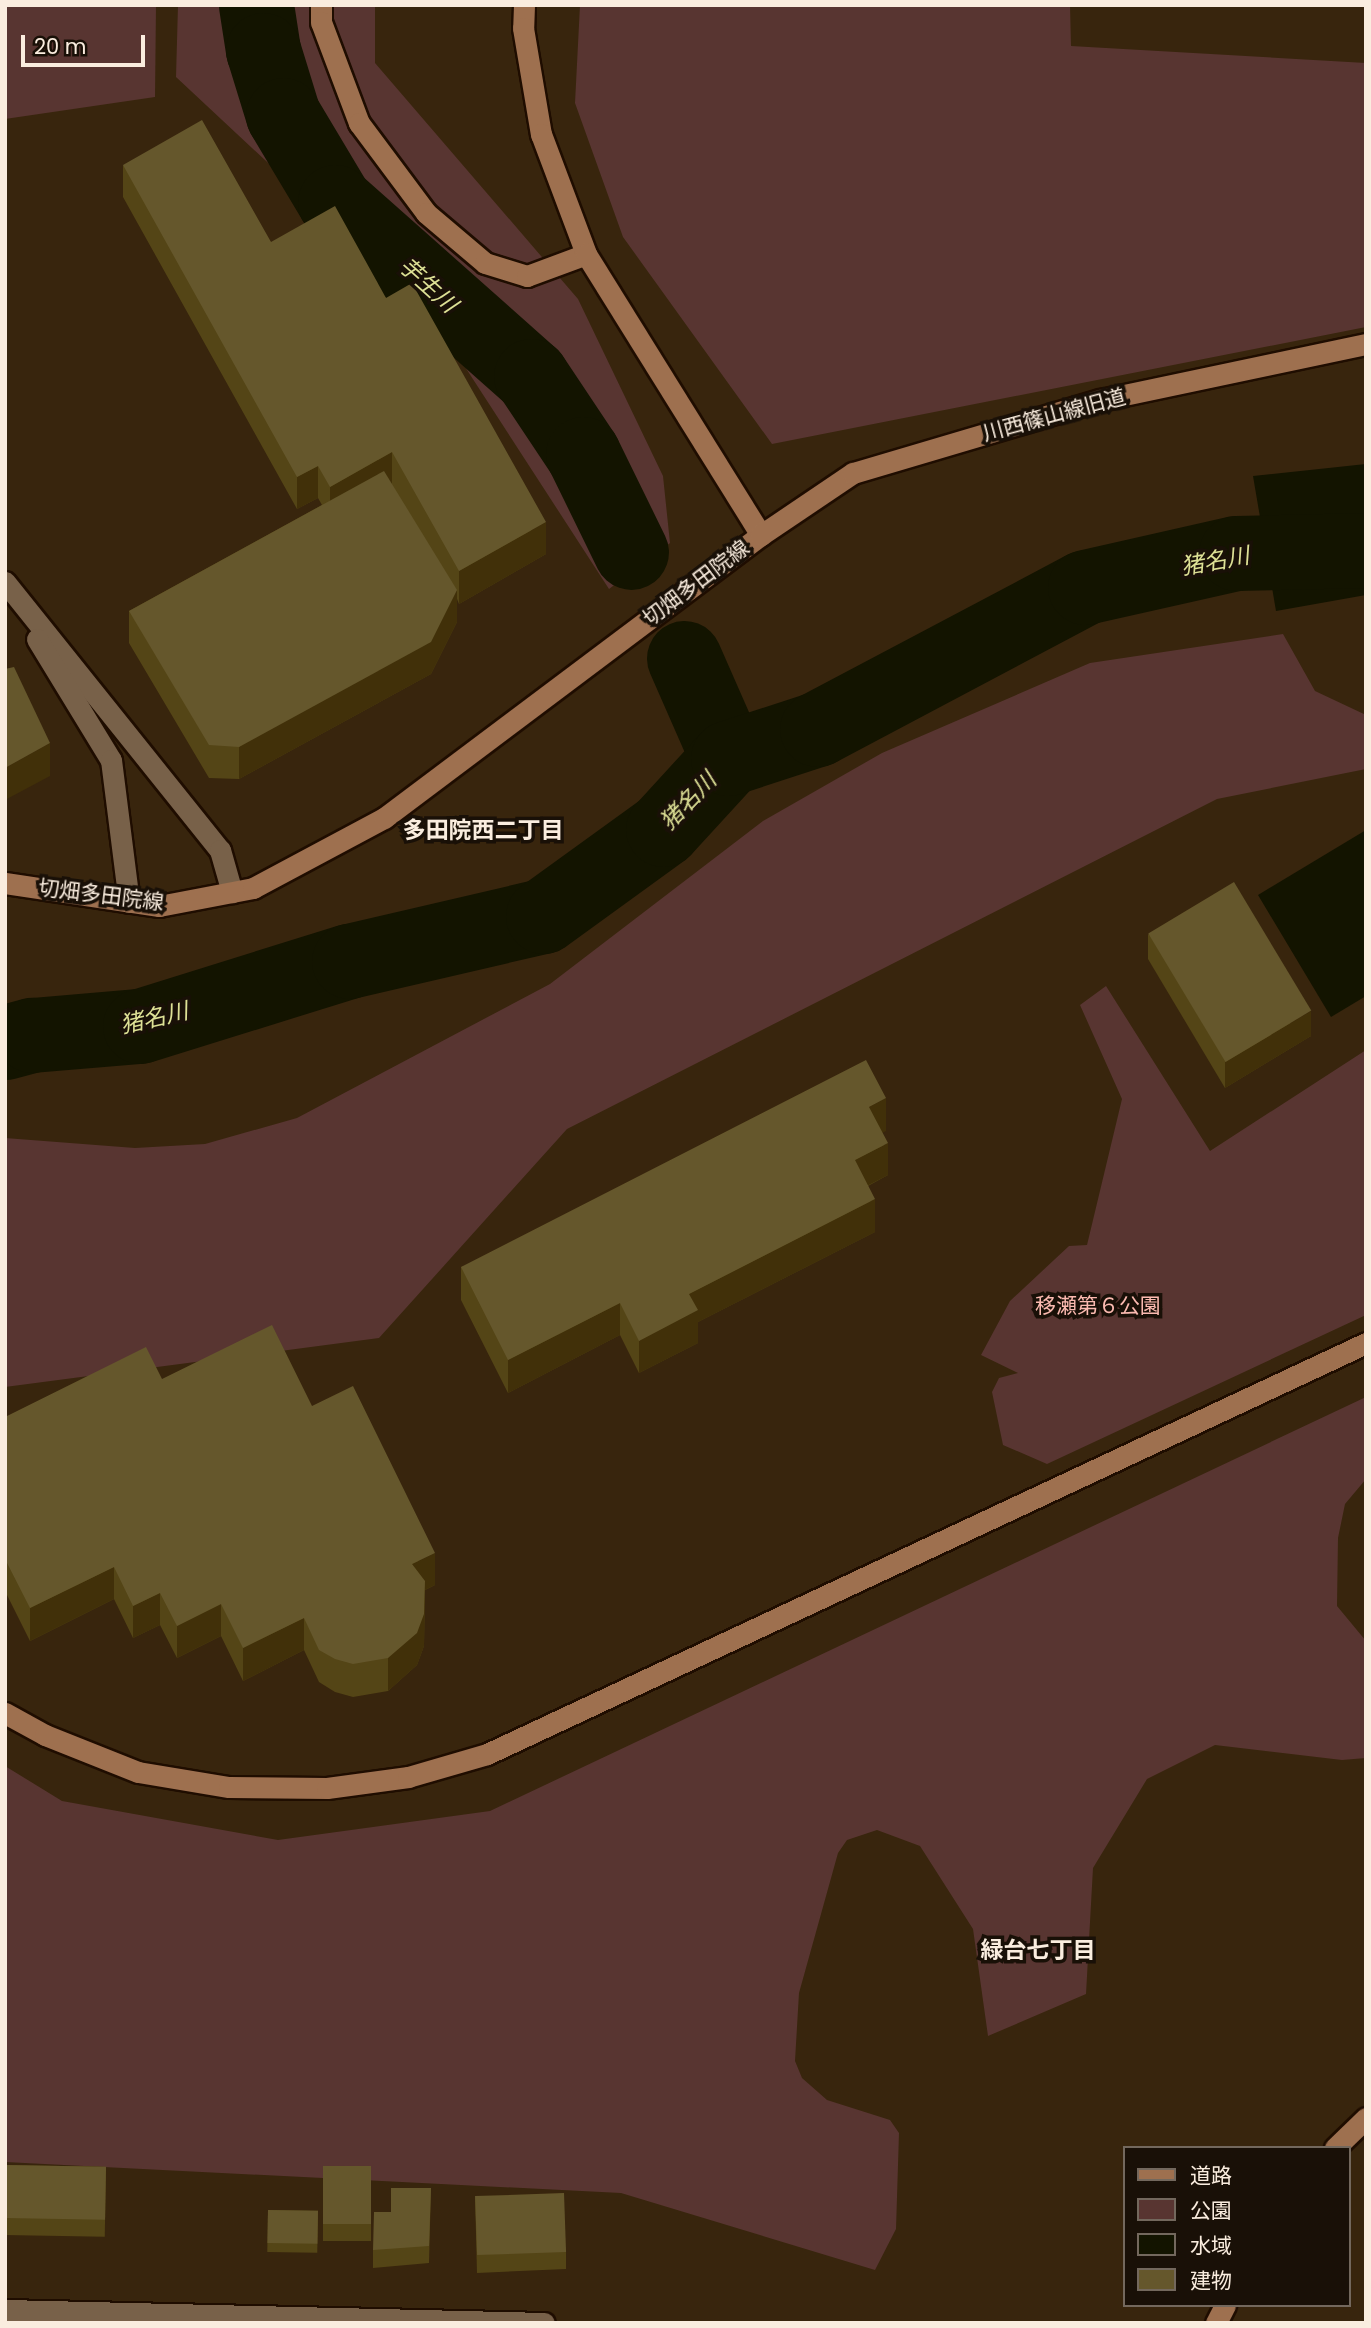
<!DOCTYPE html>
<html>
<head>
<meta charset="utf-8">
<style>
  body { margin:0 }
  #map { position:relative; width:1371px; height:2328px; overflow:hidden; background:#38250d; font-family:Poppins,"Noto Sans JP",sans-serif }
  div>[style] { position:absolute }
  .green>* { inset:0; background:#583531 }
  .water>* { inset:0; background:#131400 }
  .river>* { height:75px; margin:-37.5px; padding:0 37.5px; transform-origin:37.5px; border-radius:37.5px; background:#131400 }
  .roads { filter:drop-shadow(2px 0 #1f0d00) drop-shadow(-2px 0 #1f0d00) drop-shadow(0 2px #1f0d00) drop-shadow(0 -2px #1f0d00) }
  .street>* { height:21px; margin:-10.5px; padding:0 10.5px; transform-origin:10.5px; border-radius:10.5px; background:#786149 }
  .secondary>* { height:21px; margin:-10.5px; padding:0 10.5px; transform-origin:10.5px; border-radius:10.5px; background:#9e704f }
  .wall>* { inset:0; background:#544516; transform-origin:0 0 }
  .shaded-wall>* { inset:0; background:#413009 }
  .building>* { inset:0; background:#65572c; transform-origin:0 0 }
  span { translate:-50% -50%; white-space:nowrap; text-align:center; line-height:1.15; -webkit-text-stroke:7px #191007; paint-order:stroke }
  .street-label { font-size:21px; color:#faeddf }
  .park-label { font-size:21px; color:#fbbab0 }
  .water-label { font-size:23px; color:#dee196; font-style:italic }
  .neighbourhood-label { font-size:23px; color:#faeddf; font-weight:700 }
  .frame { position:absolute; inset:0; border:7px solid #faeddf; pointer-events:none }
  .legend { position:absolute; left:1123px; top:2146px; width:228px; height:161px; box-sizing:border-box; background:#191007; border:2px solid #73685d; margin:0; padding:9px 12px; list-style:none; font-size:21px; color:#faeddf }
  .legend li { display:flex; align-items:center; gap:14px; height:35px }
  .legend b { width:35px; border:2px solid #73685d }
  .scale { position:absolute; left:21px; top:35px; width:124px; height:32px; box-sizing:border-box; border:4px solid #faeddf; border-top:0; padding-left:9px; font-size:21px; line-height:24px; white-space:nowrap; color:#faeddf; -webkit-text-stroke:5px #191007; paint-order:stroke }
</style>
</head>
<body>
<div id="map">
  <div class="green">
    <i style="clip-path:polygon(5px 5px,156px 5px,155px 97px,5px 119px)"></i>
    <i style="clip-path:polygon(178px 5px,375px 5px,375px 63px,578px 299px,663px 476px,670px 543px,609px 589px,432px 316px,176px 77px)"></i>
    <i style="clip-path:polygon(580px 5px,1070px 5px,1071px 46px,1366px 63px,1366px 327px,772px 444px,623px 237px,575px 103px)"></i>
    <i style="clip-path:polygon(1283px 634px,1315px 691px,1366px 715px,1366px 769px,1217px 799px,567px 1129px,379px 1338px,5px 1387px,5px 1138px,135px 1148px,205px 1144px,297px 1118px,550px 984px,763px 821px,882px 753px,1090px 663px)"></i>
    <i style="clip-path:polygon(1106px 986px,1210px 1151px,1366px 1050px,1366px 1315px,1047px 1464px,1003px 1445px,992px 1392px,999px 1378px,1018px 1373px,981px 1355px,1010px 1301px,1069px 1246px,1087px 1245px,1122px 1099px,1080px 1005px)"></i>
    <i style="clip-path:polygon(1366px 1397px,1366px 1479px,1345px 1504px,1338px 1538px,1337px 1606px,1366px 1641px,1366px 1758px,1342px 1760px,1215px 1745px,1147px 1779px,1093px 1868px,1086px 1994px,988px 2036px,973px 1929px,920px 1846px,877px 1830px,847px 1840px,838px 1853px,799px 1993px,795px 2061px,802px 2078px,827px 2100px,890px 2120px,899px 2133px,896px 2229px,875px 2270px,621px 2193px,5px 2162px,5px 1766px,62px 1801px,278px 1840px,490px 1811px)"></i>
  </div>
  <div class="water">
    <i style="clip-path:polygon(1366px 464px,1366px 595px,1276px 611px,1253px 476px)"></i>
    <i style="clip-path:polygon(1366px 830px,1366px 996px,1331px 1017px,1258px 895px)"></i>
  </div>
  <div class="river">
    <i style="left:256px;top:5px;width:46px;rotate:81.2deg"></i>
    <i style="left:263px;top:50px;width:68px;rotate:72.9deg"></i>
    <i style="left:283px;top:115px;width:101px;rotate:59.1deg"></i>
    <i style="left:335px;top:202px;width:262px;rotate:41.6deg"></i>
    <i style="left:531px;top:376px;width:94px;rotate:56.3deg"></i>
    <i style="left:583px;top:454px;width:109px;rotate:63.9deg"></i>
    <i style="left:684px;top:658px;width:109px;rotate:66.3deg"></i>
    <i style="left:5px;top:1042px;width:28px;rotate:-15deg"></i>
    <i style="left:32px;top:1035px;width:108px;rotate:-4.8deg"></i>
    <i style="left:140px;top:1026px;width:219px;rotate:-17.3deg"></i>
    <i style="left:349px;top:961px;width:199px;rotate:-13.1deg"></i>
    <i style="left:543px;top:916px;width:148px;rotate:-35.9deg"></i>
    <i style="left:663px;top:829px;width:96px;rotate:-47.5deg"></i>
    <i style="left:728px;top:758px;width:94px;rotate:-18deg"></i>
    <i style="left:817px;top:729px;width:303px;rotate:-27.9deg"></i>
    <i style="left:1085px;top:587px;width:155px;rotate:-12.7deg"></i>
    <i style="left:1236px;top:553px;width:130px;rotate:-1.3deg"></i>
  </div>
  <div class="roads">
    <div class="street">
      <i style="left:5px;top:582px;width:344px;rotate:51.3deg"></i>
      <i style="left:220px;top:850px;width:44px;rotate:74.1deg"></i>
      <i style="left:37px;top:639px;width:142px;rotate:58.6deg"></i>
      <i style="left:111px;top:760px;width:143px;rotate:82.8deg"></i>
      <i style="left:5px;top:2310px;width:539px;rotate:1.38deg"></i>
    </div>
    <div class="secondary">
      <i style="left:321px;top:5px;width:17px;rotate:90deg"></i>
      <i style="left:321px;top:22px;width:108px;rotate:69.4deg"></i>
      <i style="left:359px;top:123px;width:112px;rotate:53.3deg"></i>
      <i style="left:426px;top:213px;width:77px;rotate:40.3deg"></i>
      <i style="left:485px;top:263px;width:44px;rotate:17.2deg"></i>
      <i style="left:527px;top:276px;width:63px;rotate:-20.4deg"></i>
      <i style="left:524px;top:5px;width:23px;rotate:92deg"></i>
      <i style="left:523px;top:28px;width:108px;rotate:80.4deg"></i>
      <i style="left:541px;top:134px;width:128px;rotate:69.4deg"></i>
      <i style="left:586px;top:254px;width:331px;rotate:58.1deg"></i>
      <i style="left:5px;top:883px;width:156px;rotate:8.5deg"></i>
      <i style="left:159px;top:906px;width:96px;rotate:-10.8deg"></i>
      <i style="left:253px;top:888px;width:149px;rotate:-28.1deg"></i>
      <i style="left:384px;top:818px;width:471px;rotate:-36.9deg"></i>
      <i style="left:761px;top:535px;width:111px;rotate:-34deg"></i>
      <i style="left:853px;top:473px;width:258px;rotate:-16.5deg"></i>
      <i style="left:1100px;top:400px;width:272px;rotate:-11.9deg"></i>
      <i style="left:5px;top:1713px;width:46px;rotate:28.8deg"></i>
      <i style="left:45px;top:1735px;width:100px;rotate:21.7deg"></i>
      <i style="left:138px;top:1772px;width:92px;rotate:9.4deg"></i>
      <i style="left:229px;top:1787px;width:98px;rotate:0.6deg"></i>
      <i style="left:327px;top:1788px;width:82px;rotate:-7.7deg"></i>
      <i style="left:408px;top:1777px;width:82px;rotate:-16.2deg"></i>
      <i style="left:487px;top:1754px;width:970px;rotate:-25.06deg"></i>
      <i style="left:1335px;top:2148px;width:43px;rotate:-44.1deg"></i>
      <i style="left:1216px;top:2323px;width:20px;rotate:-63deg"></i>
    </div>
  </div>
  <div class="wall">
    <i style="clip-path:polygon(123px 165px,271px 242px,386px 298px,546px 554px,459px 604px,457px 599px,457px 622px,431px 674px,239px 779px,209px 778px,129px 643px,129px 611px,322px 505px,318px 498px,297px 509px,123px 197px)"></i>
    <i style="clip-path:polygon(1148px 934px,1311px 1036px,1225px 1088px,1148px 959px)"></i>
    <i style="clip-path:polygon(886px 1131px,882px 1132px,888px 1175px,868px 1186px,875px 1232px,698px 1322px,698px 1343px,639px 1373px,620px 1335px,508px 1393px,461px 1300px,461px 1267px)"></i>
    <i style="clip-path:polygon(162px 1379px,312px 1406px,435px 1585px,425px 1590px,424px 1646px,417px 1665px,388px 1691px,353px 1697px,335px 1692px,319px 1682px,304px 1650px,243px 1681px,221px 1636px,177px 1658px,160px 1625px,133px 1638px,114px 1599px,30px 1641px,5px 1591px,5px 1417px)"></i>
    <i style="left:5px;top:2165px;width:101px;height:70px;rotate:1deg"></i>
    <i style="left:323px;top:2166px;width:48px;height:75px"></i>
    <i style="clip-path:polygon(431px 2188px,429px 2263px,373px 2268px,373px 2250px,391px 2212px)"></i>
    <i style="clip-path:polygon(475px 2196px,566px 2252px,566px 2269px,477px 2273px)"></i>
    <i style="left:268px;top:2210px;width:50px;height:42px;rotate:1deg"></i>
  </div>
  <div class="shaded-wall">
    <i style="clip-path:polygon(392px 452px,392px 484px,330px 520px,330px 487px)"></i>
    <i style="clip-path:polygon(318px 466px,318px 498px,297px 509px,297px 477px)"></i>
    <i style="clip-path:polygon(546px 522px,546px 554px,459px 604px,459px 571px)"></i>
    <i style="clip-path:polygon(457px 590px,457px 622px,431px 674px,239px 779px,239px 747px)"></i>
    <i style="clip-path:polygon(50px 743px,50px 776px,5px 800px,5px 768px)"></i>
    <i style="clip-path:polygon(1311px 1011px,1311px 1036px,1225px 1088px,1225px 1062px)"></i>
    <i style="clip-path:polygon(886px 1098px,886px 1131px,869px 1139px,869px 1107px)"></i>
    <i style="clip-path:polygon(888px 1143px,888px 1175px,855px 1192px,855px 1160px)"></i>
    <i style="clip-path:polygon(875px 1199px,875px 1232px,698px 1322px,698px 1343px,639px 1373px,639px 1341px,689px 1294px)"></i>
    <i style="clip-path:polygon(620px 1303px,620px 1335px,508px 1393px,508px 1360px)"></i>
    <i style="clip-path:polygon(435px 1553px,435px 1585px,425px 1590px,424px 1646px,417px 1665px,388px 1691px,388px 1658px,412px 1564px)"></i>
    <i style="clip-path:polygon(114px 1567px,114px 1599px,30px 1641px,30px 1608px)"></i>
    <i style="clip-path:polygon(160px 1593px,160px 1625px,133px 1638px,133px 1606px)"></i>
    <i style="clip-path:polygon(221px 1604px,221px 1636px,177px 1658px,177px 1626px)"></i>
    <i style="clip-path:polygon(304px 1618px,304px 1650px,243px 1681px,243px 1648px)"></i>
  </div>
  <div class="building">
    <i style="clip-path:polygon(202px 120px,271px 242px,335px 206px,386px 298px,412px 283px,546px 522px,459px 571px,392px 452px,330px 487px,318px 466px,297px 477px,123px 165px)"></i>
    <i style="clip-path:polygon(384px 471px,457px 590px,431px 642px,239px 747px,209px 745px,129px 611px)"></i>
    <i style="clip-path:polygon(14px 667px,50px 743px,5px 768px,5px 669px)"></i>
    <i style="left:1234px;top:882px;width:150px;height:100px;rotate:59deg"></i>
    <i style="clip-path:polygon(866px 1060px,886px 1098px,869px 1107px,888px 1143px,855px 1160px,875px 1199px,689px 1294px,698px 1310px,639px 1341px,620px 1303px,508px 1360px,461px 1267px)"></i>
    <i style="clip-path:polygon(272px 1325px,312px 1406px,353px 1386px,435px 1553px,412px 1564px,425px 1581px,424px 1614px,417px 1633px,388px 1658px,353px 1664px,335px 1659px,319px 1650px,304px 1618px,243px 1648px,221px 1604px,177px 1626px,160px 1593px,133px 1606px,114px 1567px,30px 1608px,5px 1559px,5px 1417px,146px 1347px,162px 1379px)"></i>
    <i style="left:5px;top:2165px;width:101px;height:53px;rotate:1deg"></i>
    <i style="left:323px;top:2166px;width:48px;height:58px"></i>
    <i style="clip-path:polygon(391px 2188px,431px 2188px,429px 2246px,373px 2250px,374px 2212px,391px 2212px)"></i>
    <i style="left:564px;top:2193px;width:59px;height:89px;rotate:88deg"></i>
    <i style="left:268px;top:2210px;width:50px;height:33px;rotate:1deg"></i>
  </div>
  <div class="street-label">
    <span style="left:1054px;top:415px;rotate:-15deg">川西篠山線旧道</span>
    <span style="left:696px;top:583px;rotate:-37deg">切畑多田院線</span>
    <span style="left:101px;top:895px;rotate:7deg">切畑多田院線</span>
  </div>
  <div class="park-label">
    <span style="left:1098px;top:1306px">移瀬第６公園</span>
  </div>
  <div class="water-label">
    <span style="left:428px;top:285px;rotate:42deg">芋生川</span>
    <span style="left:1215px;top:561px;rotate:-10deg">猪名川</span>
    <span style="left:688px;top:801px;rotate:-46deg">猪名川</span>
    <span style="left:154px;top:1018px;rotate:-13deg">猪名川</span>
  </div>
  <div class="neighbourhood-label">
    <span style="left:483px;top:830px">多田院西二丁目</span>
    <span style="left:1038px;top:1950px">緑台七丁目</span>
  </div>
  <div class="frame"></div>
  <ul class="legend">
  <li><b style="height:9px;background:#9e704f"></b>道路</li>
  <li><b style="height:19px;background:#583531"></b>公園</li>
  <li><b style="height:19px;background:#131400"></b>水域</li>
  <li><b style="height:19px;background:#65572c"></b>建物</li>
  </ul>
  <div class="scale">20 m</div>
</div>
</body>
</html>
